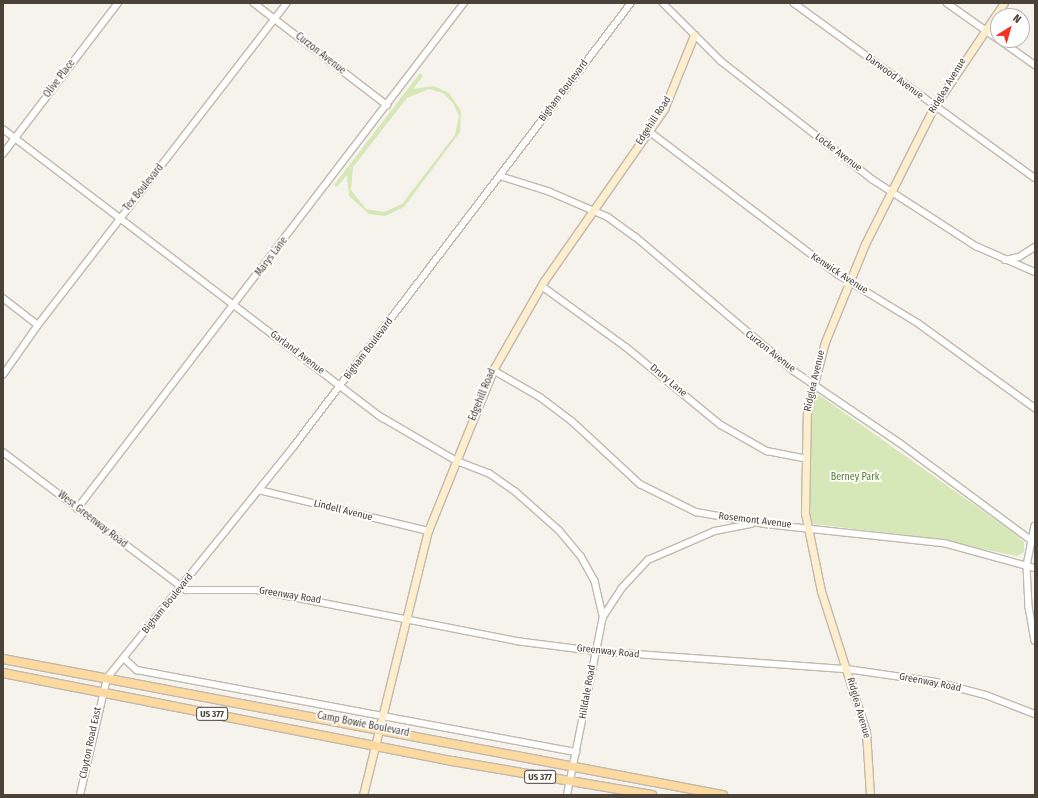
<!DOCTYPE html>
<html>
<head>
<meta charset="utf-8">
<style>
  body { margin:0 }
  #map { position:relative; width:1038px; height:798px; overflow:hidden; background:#f6f2ec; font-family:"Fira Sans Condensed",sans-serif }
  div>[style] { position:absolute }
  .green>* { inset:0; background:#d6e8b7 }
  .roads { filter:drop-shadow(1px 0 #c1b9ae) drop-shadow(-1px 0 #c1b9ae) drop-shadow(0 1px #c1b9ae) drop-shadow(0 -1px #c1b9ae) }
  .street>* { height:5.5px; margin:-2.75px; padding:0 2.75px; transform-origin:2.75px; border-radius:2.75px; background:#fff }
  .secondary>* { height:7px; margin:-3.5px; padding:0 3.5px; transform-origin:3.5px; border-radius:3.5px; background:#fdeece }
  .primary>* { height:8px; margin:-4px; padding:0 4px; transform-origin:4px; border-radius:4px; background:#fcd99f }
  span { translate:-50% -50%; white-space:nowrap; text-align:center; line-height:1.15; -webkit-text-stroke:3.5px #fff; paint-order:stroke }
  .shield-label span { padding:1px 3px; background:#fff; border:1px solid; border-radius:3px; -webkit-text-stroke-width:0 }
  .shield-label { font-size:9px; color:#4a4239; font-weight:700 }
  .street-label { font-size:10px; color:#4a4239 }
  .park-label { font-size:10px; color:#517c2d }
  .frame { position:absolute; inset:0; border:4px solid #4a4239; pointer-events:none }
  .north { position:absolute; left:990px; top:8px; width:40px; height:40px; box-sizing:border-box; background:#fff; border:1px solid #b7b3b0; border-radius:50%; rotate:37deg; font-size:11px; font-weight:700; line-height:16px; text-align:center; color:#4a4239 }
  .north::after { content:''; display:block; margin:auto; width:14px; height:18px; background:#f43224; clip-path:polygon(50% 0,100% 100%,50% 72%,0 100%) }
</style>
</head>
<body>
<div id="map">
  <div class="green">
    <i style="clip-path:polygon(evenodd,420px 73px,423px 76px,413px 89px,434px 86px,449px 93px,461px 111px,460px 132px,404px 207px,385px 216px,369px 214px,349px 196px,347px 175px,337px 187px,334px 185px,420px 73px,429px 89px,443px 93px,453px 103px,459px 116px,455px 135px,402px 204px,384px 212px,366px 209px,351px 190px,353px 167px,407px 98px,429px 89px)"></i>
    <i style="clip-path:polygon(819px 395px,1014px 533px,1024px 542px,1024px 552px,1017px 556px,924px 537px,813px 524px,808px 516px,810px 409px,814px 397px)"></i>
  </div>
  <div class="roads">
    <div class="street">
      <i style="left:254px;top:3px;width:168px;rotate:37.5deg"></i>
      <i style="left:663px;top:3px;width:82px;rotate:45deg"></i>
      <i style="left:721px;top:61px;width:192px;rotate:38deg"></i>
      <i style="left:872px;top:179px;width:124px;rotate:32.8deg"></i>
      <i style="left:976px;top:246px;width:64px;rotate:23.8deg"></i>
      <i style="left:794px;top:3px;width:298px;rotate:36deg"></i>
      <i style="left:947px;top:3px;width:62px;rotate:35.2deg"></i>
      <i style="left:1000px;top:40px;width:43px;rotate:35.5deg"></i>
      <i style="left:3px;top:129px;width:477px;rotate:37.3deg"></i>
      <i style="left:383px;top:418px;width:86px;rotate:30.2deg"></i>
      <i style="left:457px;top:461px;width:34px;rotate:21deg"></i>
      <i style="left:489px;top:473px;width:32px;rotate:35deg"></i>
      <i style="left:515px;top:491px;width:59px;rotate:41.6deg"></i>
      <i style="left:559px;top:530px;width:34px;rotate:50deg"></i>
      <i style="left:581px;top:556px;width:29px;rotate:61deg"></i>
      <i style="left:595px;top:581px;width:37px;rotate:77deg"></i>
      <i style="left:649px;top:131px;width:238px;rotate:37.2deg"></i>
      <i style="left:839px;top:275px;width:92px;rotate:31.3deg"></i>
      <i style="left:918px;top:323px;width:145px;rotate:36deg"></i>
      <i style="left:3px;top:154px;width:190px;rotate:-52.7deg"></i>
      <i style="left:500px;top:176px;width:50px;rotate:17.4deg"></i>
      <i style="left:548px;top:191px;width:65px;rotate:23.4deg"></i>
      <i style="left:608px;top:217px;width:34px;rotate:36deg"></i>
      <i style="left:636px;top:237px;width:207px;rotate:40.3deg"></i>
      <i style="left:794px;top:371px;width:128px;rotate:34.2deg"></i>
      <i style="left:900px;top:443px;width:168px;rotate:36.5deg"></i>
      <i style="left:1005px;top:260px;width:14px;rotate:-12deg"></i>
      <i style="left:1019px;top:257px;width:19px;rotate:-32deg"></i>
      <i style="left:542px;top:286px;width:104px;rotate:36deg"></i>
      <i style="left:626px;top:347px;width:123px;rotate:39.4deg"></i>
      <i style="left:721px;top:425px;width:53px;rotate:29.5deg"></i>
      <i style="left:767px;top:451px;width:38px;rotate:11deg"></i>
      <i style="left:3px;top:298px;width:44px;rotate:37.6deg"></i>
      <i style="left:493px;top:370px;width:54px;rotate:29.9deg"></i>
      <i style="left:540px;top:397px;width:40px;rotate:37deg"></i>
      <i style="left:572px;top:421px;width:93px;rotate:42.8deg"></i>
      <i style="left:640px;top:484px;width:63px;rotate:26.6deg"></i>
      <i style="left:696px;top:512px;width:70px;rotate:9.9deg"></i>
      <i style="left:765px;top:524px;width:180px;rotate:6.1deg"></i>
      <i style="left:944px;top:543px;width:94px;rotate:15.4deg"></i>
      <i style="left:3px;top:375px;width:61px;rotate:-55deg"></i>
      <i style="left:38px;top:325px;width:407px;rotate:-52.3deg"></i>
      <i style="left:3px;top:452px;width:229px;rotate:37deg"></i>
      <i style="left:186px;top:590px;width:71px"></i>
      <i style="left:257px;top:590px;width:264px;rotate:11.1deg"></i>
      <i style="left:516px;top:641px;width:79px;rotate:7.3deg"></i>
      <i style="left:594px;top:651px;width:254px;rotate:4.1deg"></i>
      <i style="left:847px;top:669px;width:90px;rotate:8.3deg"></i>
      <i style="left:936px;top:682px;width:52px;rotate:14.6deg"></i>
      <i style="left:986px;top:695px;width:53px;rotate:21.2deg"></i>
      <i style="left:259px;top:490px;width:174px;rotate:13.6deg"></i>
      <i style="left:77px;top:509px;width:637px;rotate:-52.59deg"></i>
      <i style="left:1035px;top:526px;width:41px;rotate:101.3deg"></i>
      <i style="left:1027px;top:566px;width:41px;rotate:87.2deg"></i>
      <i style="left:1029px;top:607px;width:34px;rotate:80deg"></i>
      <i style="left:124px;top:658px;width:18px;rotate:43deg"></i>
      <i style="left:137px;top:670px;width:447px;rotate:10.6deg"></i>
      <i style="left:80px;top:795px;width:120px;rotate:-77deg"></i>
      <i style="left:107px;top:678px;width:298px;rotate:-51.1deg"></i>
      <i style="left:294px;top:446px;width:557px;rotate:-52.74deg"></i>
      <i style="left:567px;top:795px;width:182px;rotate:-78.6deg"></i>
      <i style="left:603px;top:617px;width:33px;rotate:-57deg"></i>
      <i style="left:621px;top:589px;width:40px;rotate:-47deg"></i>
      <i style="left:648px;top:560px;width:73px;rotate:-23.4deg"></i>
      <i style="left:715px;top:531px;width:37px;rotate:-11deg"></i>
    </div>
    <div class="secondary">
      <i style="left:363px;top:795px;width:272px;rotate:-76.2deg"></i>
      <i style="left:428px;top:531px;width:174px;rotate:-68deg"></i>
      <i style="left:493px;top:370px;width:103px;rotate:-60.2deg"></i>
      <i style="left:544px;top:281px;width:210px;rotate:-55.1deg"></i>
      <i style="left:664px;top:109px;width:80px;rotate:-67.9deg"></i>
      <i style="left:870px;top:795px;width:63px;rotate:-93.6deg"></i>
      <i style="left:866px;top:732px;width:148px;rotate:-107.7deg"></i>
      <i style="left:821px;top:591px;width:80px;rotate:-101.6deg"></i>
      <i style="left:805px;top:513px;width:103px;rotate:-88.9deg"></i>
      <i style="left:807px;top:410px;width:70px;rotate:-75.2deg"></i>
      <i style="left:825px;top:342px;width:106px;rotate:-67.8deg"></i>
      <i style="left:865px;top:244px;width:153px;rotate:-63.3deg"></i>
      <i style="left:934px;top:107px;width:125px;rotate:-56.1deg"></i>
    </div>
    <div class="primary">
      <i style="left:3px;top:659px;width:733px;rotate:10.7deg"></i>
      <i style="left:3px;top:673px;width:458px;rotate:11.1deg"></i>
      <i style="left:452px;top:761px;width:203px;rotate:9.6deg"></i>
    </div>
  </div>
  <div class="shield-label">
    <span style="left:212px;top:714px">US 377</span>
    <span style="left:540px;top:777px">US 377</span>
  </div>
  <div class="street-label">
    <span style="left:320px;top:54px;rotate:38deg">Curzon Avenue</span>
    <span style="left:894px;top:77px;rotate:36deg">Darwood Avenue</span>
    <span style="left:60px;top:79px;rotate:-53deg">Olive Place</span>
    <span style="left:948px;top:86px;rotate:-59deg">Ridglea Avenue</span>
    <span style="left:564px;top:91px;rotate:-53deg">Bigham Boulevard</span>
    <span style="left:654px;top:121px;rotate:-57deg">Edgehill Road</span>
    <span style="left:838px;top:153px;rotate:37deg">Locke Avenue</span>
    <span style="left:144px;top:188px;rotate:-51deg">Tex Boulevard</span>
    <span style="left:272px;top:257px;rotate:-53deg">Marys Lane</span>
    <span style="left:839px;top:274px;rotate:33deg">Kenwick Avenue</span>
    <span style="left:369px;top:349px;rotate:-53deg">Bigham Boulevard</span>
    <span style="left:770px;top:352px;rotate:38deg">Curzon Avenue</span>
    <span style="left:297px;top:353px;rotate:37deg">Garland Avenue</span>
    <span style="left:668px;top:381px;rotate:40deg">Drury Lane</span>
    <span style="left:815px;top:381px;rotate:-77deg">Ridglea Avenue</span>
    <span style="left:483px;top:395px;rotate:-68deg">Edgehill Road</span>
    <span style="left:343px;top:511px;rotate:14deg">Lindell Avenue</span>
    <span style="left:92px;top:520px;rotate:38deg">West Greenway Road</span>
    <span style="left:755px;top:521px;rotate:7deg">Rosemont Avenue</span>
    <span style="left:290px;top:596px;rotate:9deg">Greenway Road</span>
    <span style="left:168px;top:604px;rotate:-51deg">Bigham Boulevard</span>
    <span style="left:608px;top:652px;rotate:6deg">Greenway Road</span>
    <span style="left:930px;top:683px;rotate:11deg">Greenway Road</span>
    <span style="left:588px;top:692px;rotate:-80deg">Hilldale Road</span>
    <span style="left:858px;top:708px;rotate:74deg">Ridglea Avenue</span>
    <span style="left:363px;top:725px;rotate:11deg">Camp Bowie Boulevard</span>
    <span style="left:91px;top:743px;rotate:-78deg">Clayton Road East</span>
  </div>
  <div class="park-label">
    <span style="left:855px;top:478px">Berney Park</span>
  </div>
  <div class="frame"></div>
  <div class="north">N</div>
</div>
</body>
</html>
